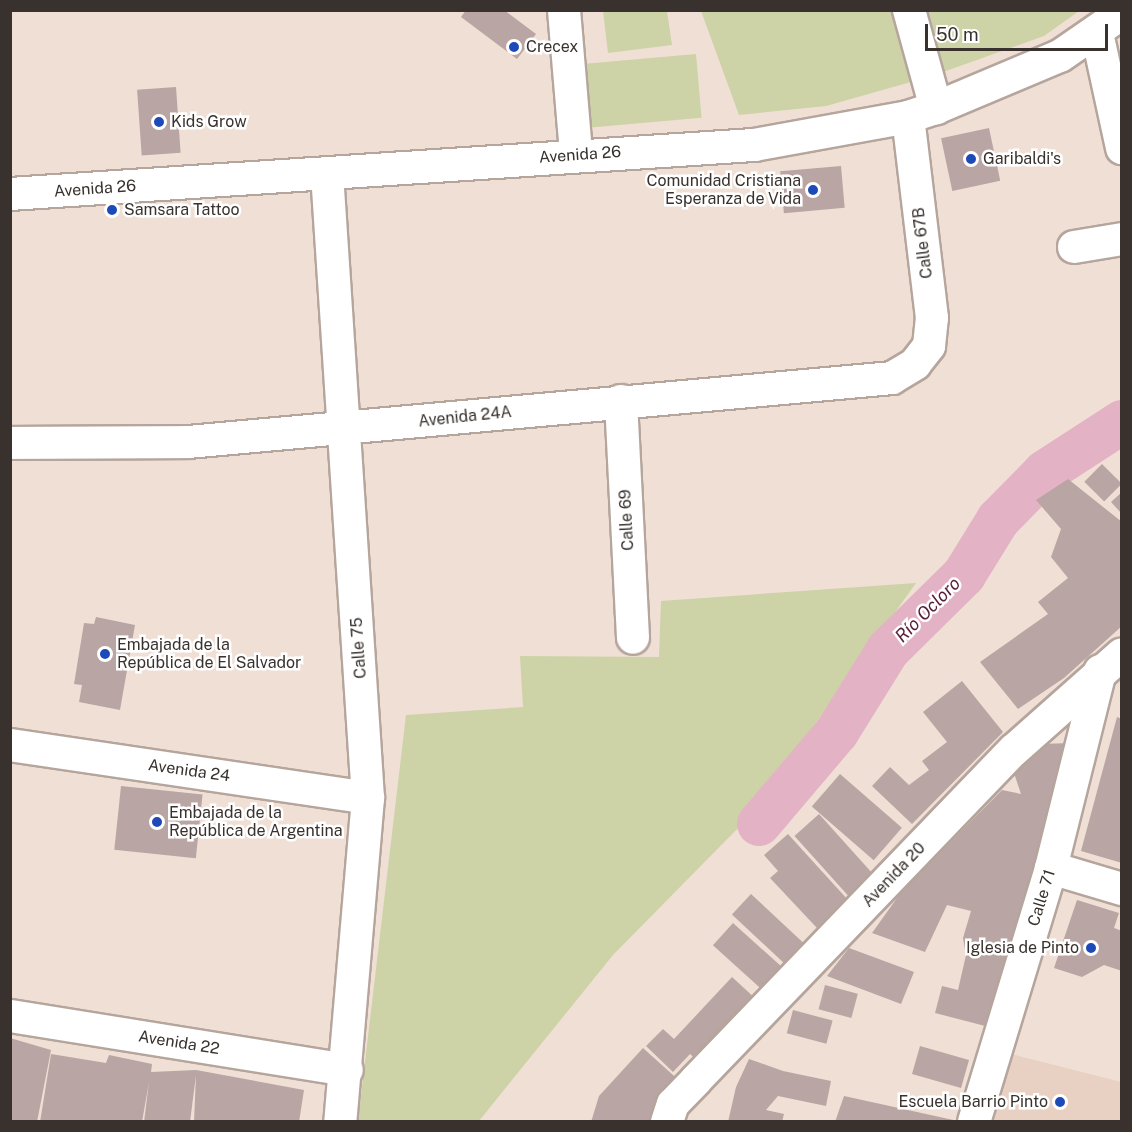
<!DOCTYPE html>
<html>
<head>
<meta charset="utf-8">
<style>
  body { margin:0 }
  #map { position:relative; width:1132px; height:1132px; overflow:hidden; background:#f0dfd5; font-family:"Public Sans",sans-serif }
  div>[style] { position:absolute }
  .built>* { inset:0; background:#e8d1c3 }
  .green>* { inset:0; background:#cdd3a6; transform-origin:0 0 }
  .river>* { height:44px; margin:-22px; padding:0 22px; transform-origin:22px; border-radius:22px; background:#e3b3c5 }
  .building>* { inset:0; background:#b9a5a4; transform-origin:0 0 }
  .roads { filter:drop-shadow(2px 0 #b5a59c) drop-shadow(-2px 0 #b5a59c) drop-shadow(0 2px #b5a59c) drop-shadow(0 -2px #b5a59c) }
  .minor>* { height:32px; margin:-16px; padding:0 16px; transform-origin:16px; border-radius:16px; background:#fff }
  .dots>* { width:16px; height:16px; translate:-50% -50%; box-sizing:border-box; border:3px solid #fff; border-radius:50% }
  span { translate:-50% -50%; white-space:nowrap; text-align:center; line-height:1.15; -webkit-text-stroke:5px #fff; paint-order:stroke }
  .poi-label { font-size:16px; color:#38312d }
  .left { translate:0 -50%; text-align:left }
  .right { translate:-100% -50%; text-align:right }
  .street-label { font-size:16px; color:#38312d }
  .water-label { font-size:18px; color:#571e39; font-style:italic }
  .frame { position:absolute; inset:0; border:12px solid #38312d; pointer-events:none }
  .scale { position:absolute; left:925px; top:24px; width:183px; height:27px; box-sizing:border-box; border:3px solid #38312d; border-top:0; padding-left:8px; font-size:18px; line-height:21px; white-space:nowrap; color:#38312d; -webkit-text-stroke:4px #fff; paint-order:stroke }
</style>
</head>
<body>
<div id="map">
  <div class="built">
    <i style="clip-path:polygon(1011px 1054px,1121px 1082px,1121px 1121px,993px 1121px)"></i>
  </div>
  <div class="green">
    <i style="clip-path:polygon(603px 11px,667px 11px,672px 45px,608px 53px)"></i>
    <i style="clip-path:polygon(701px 11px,1079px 11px,1044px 36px,932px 76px,826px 106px,739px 115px)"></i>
    <i style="left:696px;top:54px;width:64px;height:111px;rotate:85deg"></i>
    <i style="clip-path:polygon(916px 583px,748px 818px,613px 955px,479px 1121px,358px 1121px,406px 715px,523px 707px,520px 656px,659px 657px,661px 601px)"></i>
  </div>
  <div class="river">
    <i style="left:759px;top:824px;width:121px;rotate:-49.7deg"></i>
    <i style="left:837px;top:732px;width:97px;rotate:-58.1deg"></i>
    <i style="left:888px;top:650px;width:107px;rotate:-44.6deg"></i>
    <i style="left:964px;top:575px;width:65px;rotate:-58.3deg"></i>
    <i style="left:998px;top:520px;width:67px;rotate:-45.6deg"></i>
    <i style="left:1045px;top:472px;width:92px;rotate:-33deg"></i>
  </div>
  <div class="building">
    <i style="clip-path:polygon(466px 10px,504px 10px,536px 34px,517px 59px,461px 17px)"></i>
    <i style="left:176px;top:87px;width:66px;height:39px;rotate:86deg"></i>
    <i style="left:989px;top:128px;width:54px;height:49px;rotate:78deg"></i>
    <i style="left:841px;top:166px;width:42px;height:61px;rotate:85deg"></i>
    <i style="left:1102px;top:464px;width:28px;height:25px;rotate:45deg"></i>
    <i style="clip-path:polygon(1068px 479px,1122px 522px,1122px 626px,1064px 678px,1018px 709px,980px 662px,1048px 614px,1038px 602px,1068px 578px,1051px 557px,1061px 529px,1036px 500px)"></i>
    <i style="clip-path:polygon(1122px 492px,1122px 514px,1111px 502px)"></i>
    <i style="clip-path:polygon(96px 617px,135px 625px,120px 710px,79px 702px,82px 685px,74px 684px,84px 623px,94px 624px)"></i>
    <i style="clip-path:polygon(962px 681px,1003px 732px,912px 824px,872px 786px,890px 767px,909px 785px,929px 770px,922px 761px,947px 742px,923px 712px)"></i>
    <i style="clip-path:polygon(1117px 717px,1122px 719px,1122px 863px,1081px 851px)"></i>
    <i style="clip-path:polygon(1072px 743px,989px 1027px,935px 1013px,942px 986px,958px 990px,966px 955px,963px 938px,971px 911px,947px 905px,925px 952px,872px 933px,902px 891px,1002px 790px,1021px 794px,1014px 773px,1040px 744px)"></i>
    <i style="left:840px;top:774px;width:82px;height:43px;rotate:41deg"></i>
    <i style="left:121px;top:786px;width:82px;height:64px;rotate:6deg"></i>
    <i style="left:819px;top:814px;width:82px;height:33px;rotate:48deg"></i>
    <i style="clip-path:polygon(788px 834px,848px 900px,817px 928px,770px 878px,778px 871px,764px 855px)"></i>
    <i style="left:751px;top:894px;width:81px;height:28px;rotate:43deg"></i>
    <i style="clip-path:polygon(1077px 900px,1119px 913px,1114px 928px,1122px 931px,1122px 971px,1104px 965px,1082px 977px,1054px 968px)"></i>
    <i style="left:733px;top:923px;width:67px;height:30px;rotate:42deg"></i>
    <i style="clip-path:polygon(849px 948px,914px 972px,901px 1004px,827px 976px)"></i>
    <i style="clip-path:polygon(732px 977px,757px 1000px,699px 1062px,690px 1054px,673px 1072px,646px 1046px,663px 1029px,674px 1039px)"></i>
    <i style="left:825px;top:985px;width:34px;height:25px;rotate:15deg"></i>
    <i style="left:793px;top:1010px;width:41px;height:24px;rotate:15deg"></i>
    <i style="clip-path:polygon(10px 1038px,51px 1050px,37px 1122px,10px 1122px)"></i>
    <i style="left:920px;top:1046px;width:51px;height:29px;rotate:16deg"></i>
    <i style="clip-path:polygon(643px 1048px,683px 1084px,657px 1122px,591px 1122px,599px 1096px)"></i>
    <i style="clip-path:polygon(51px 1054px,106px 1063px,109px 1055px,152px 1064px,151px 1072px,196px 1070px,304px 1090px,299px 1122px,194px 1122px,196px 1075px,190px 1122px,144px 1122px,149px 1082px,142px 1122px,40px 1122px)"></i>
    <i style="clip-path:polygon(749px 1059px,783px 1071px,831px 1081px,826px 1106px,778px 1096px,766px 1110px,784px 1114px,782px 1122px,728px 1122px,736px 1087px)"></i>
    <i style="clip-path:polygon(844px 1096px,958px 1121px,958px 1122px,835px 1122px)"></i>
  </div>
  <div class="roads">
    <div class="minor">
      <i style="left:564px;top:10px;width:144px;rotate:85.2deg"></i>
      <i style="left:909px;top:10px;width:102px;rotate:74.6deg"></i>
      <i style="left:1097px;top:33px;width:118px;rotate:77.7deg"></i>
      <i style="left:327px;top:173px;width:626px;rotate:86.25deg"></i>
      <i style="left:368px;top:798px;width:325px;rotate:94.9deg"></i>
      <i style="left:10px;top:194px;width:746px;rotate:-3.77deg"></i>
      <i style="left:754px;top:145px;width:157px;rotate:-10.3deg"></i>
      <i style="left:908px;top:117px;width:29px;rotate:-18deg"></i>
      <i style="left:936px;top:108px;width:134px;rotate:-22.8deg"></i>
      <i style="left:1060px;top:56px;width:75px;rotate:-34.7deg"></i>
      <i style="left:1074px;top:247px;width:49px;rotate:-9.5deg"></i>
      <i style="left:621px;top:401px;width:237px;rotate:87.1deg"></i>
      <i style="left:10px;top:443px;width:178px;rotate:-0.3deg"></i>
      <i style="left:188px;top:442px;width:707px;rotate:-5.19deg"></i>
      <i style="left:892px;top:378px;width:27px;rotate:-31deg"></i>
      <i style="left:915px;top:364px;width:23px;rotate:-52deg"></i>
      <i style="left:929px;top:346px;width:28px;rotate:-84deg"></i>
      <i style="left:932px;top:318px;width:202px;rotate:-96.8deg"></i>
      <i style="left:10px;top:745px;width:362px;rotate:8.4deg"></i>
      <i style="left:1051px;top:868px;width:74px;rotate:16.5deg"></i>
      <i style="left:10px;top:1016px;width:341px;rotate:9.1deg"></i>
      <i style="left:667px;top:1122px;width:19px;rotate:-72deg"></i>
      <i style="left:673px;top:1104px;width:33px;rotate:-46deg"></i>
      <i style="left:696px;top:1080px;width:458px;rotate:-46.1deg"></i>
      <i style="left:1014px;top:750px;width:144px;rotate:-41.6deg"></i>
      <i style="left:974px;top:1122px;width:265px;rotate:-73.1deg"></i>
      <i style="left:1051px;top:868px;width:203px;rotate:-76deg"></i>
    </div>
  </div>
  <div class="dots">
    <i style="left:514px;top:47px;background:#1d4ab8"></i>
    <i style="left:159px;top:122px;background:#1d4ab8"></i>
    <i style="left:971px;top:159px;background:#1d4ab8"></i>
    <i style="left:813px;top:190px;background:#1d4ab8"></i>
    <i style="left:112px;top:210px;background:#1d4ab8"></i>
    <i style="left:105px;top:654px;background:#1d4ab8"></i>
    <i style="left:157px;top:822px;background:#1d4ab8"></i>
    <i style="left:1091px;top:948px;background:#1d4ab8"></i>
    <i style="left:1060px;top:1102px;background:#1d4ab8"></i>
  </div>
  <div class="poi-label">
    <span class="left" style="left:526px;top:47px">Crecex</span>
    <span class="left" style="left:171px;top:122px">Kids Grow</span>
    <span class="left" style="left:983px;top:159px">Garibaldi's</span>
    <span class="right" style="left:801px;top:190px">Comunidad Cristiana<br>Esperanza de Vida</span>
    <span class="left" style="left:124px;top:210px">Samsara Tattoo</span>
    <span class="left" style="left:117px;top:654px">Embajada de la<br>República de El Salvador</span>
    <span class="left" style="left:169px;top:822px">Embajada de la<br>República de Argentina</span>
    <span class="right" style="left:1079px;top:948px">Iglesia de Pinto</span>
    <span class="right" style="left:1048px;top:1102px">Escuela Barrio Pinto</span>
  </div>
  <div class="street-label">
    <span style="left:580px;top:155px;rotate:-4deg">Avenida 26</span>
    <span style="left:95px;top:189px;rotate:-4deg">Avenida 26</span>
    <span style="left:923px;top:243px;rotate:-97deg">Calle 67B</span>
    <span style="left:465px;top:417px;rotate:-6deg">Avenida 24A</span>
    <span style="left:627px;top:520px;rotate:-93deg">Calle 69</span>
    <span style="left:359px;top:648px;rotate:-94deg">Calle 75</span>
    <span style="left:189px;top:771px;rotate:8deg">Avenida 24</span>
    <span style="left:894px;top:875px;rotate:-46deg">Avenida 20</span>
    <span style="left:1042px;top:898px;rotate:-73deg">Calle 71</span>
    <span style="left:179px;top:1043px;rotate:9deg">Avenida 22</span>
  </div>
  <div class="water-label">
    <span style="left:928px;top:610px;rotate:-45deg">Río Ocloro</span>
  </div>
  <div class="frame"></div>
  <div class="scale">50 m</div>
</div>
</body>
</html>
